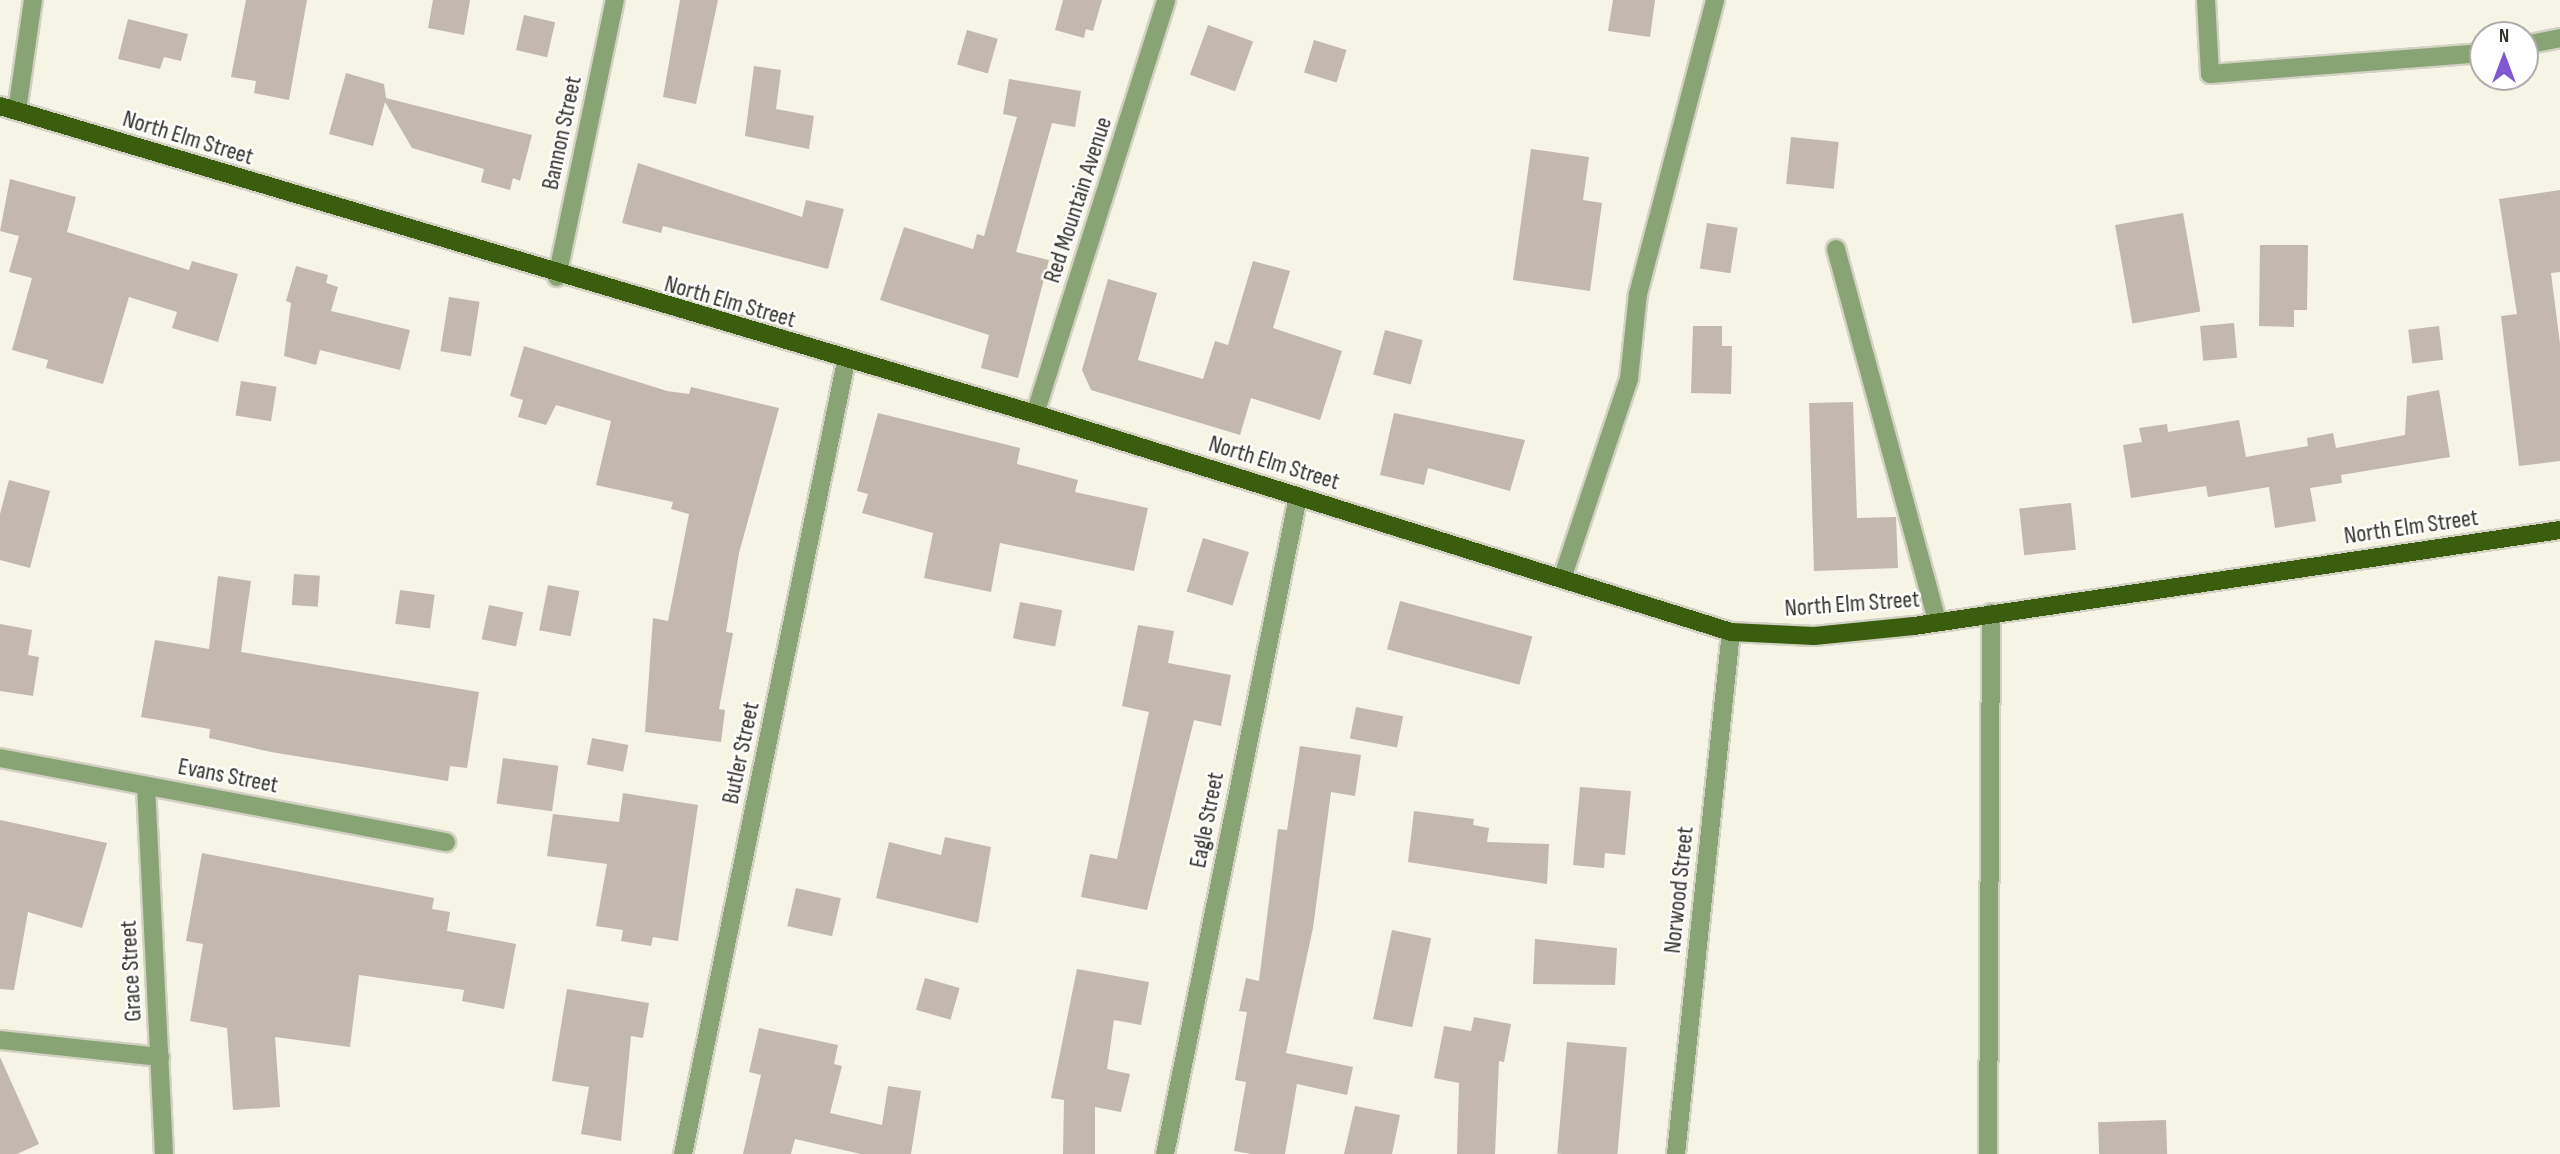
<!DOCTYPE html>
<html>
<head>
<meta charset="utf-8">
<style>
  body { margin:0 }
  #map { position:relative; width:2560px; height:1154px; overflow:hidden; background:#f6f4e5; font-family:"Sofia Sans Condensed",sans-serif }
  div>[style] { position:absolute }
  .building>* { inset:0; background:#c3b8ad; transform-origin:0 0 }
  .roads { filter:drop-shadow(2px 0 #d3d1c3) drop-shadow(-2px 0 #d3d1c3) drop-shadow(0 2px #d3d1c3) drop-shadow(0 -2px #d3d1c3) }
  .lane>* { height:18px; margin:-9px; padding:0 9px; transform-origin:9px; border-radius:9px; background:#89a474 }
  .street>* { height:18px; margin:-9px; padding:0 9px; transform-origin:9px; border-radius:9px; background:#89a474 }
  .primary>* { height:18px; margin:-9px; padding:0 9px; transform-origin:9px; border-radius:9px; background:#3a5e0e }
  span { translate:-50% -50%; white-space:nowrap; text-align:center; line-height:1.15; -webkit-text-stroke:5px #fff; paint-order:stroke }
  .street-label { font-size:24px; color:#31302a }
  .north { position:absolute; left:2469px; top:21px; width:70px; height:70px; box-sizing:border-box; background:#fff; border:2px solid #adacaa; border-radius:50%; rotate:0deg; font-size:19px; font-weight:700; line-height:28px; text-align:center; color:#31302a }
  .north::after { content:''; display:block; margin:auto; width:24px; height:32px; background:#8058d1; clip-path:polygon(50% 0,100% 100%,50% 72%,0 100%) }
</style>
</head>
<body>
<div id="map">
  <div class="building">
    <i style="clip-path:polygon(246px 0,307px 0,289px 100px,254px 93px,256px 81px,231px 77px)"></i>
    <i style="clip-path:polygon(433px 0,470px 0,464px 35px,428px 28px)"></i>
    <i style="clip-path:polygon(680px 0,718px 0,696px 104px,663px 97px)"></i>
    <i style="clip-path:polygon(1063px 0,1102px 0,1093px 31px,1086px 29px,1084px 38px,1055px 30px)"></i>
    <i style="clip-path:polygon(1613px 0,1655px 0,1650px 37px,1608px 31px)"></i>
    <i style="left:524px;top:15px;width:32px;height:36px;rotate:13deg"></i>
    <i style="clip-path:polygon(128px 19px,188px 34px,181px 61px,164px 57px,160px 69px,118px 59px)"></i>
    <i style="left:1208px;top:25px;width:48px;height:53px;rotate:20deg"></i>
    <i style="left:967px;top:30px;width:32px;height:36px;rotate:16deg"></i>
    <i style="left:1314px;top:40px;width:34px;height:34px;rotate:17deg"></i>
    <i style="clip-path:polygon(754px 66px,781px 70px,776px 109px,814px 116px,809px 149px,745px 136px)"></i>
    <i style="clip-path:polygon(346px 73px,384px 84px,386px 98px,532px 135px,520px 181px,513px 178px,510px 190px,481px 182px,484px 169px,412px 148px,385px 102px,373px 146px,329px 134px)"></i>
    <i style="clip-path:polygon(1009px 79px,1081px 91px,1075px 127px,1052px 123px,1016px 252px,1049px 260px,1018px 378px,981px 368px,989px 335px,880px 300px,904px 227px,973px 249px,977px 234px,984px 236px,1017px 117px,1003px 114px)"></i>
    <i style="left:1791px;top:137px;width:48px;height:47px;rotate:6deg"></i>
    <i style="clip-path:polygon(1531px 149px,1589px 157px,1583px 200px,1602px 203px,1590px 291px,1513px 280px)"></i>
    <i style="clip-path:polygon(638px 163px,802px 217px,806px 200px,844px 209px,828px 269px,663px 226px,661px 233px,622px 223px)"></i>
    <i style="clip-path:polygon(10px 179px,76px 197px,67px 232px,189px 270px,192px 261px,238px 274px,218px 342px,172px 328px,177px 312px,129px 297px,103px 384px,46px 368px,48px 360px,12px 350px,32px 278px,9px 272px,19px 236px,0 231px)"></i>
    <i style="clip-path:polygon(2560px 190px,2560px 272px,2551px 273px,2560px 344px,2560px 461px,2519px 466px,2501px 316px,2517px 314px,2499px 199px)"></i>
    <i style="left:2183px;top:213px;width:100px;height:69px;rotate:80deg"></i>
    <i style="left:1707px;top:223px;width:31px;height:46px;rotate:9deg"></i>
    <i style="clip-path:polygon(2260px 245px,2308px 245px,2307px 310px,2294px 310px,2294px 327px,2259px 326px)"></i>
    <i style="clip-path:polygon(1253px 261px,1290px 271px,1273px 328px,1342px 351px,1320px 420px,1251px 398px,1240px 435px,1091px 390px,1082px 370px,1108px 279px,1157px 293px,1138px 360px,1203px 379px,1215px 341px,1228px 345px)"></i>
    <i style="clip-path:polygon(296px 266px,328px 275px,326px 283px,338px 287px,331px 311px,410px 330px,400px 370px,320px 350px,316px 365px,284px 356px,291px 303px,286px 301px)"></i>
    <i style="left:449px;top:297px;width:31px;height:55px;rotate:9deg"></i>
    <i style="left:2234px;top:323px;width:35px;height:34px;rotate:85deg"></i>
    <i style="clip-path:polygon(1693px 326px,1722px 326px,1722px 346px,1732px 346px,1731px 394px,1691px 393px)"></i>
    <i style="left:2439px;top:326px;width:34px;height:31px;rotate:83deg"></i>
    <i style="left:1385px;top:330px;width:39px;height:46px;rotate:15deg"></i>
    <i style="clip-path:polygon(524px 346px,667px 391px,689px 394px,691px 387px,779px 408px,739px 553px,726px 632px,733px 633px,719px 709px,725px 710px,721px 742px,645px 732px,653px 618px,668px 621px,689px 514px,671px 509px,673px 502px,596px 485px,611px 421px,556px 405px,546px 425px,518px 417px,523px 400px,510px 396px)"></i>
    <i style="left:241px;top:381px;width:36px;height:35px;rotate:9deg"></i>
    <i style="clip-path:polygon(2439px 390px,2450px 457px,2341px 475px,2342px 483px,2310px 488px,2316px 521px,2275px 528px,2269px 487px,2208px 497px,2206px 486px,2131px 498px,2123px 445px,2142px 442px,2139px 428px,2167px 424px,2168px 432px,2239px 420px,2246px 457px,2308px 446px,2307px 438px,2333px 433px,2336px 448px,2405px 435px,2407px 396px)"></i>
    <i style="clip-path:polygon(1853px 402px,1857px 518px,1896px 517px,1898px 568px,1814px 571px,1809px 403px)"></i>
    <i style="clip-path:polygon(878px 413px,1020px 448px,1017px 464px,1078px 480px,1075px 492px,1148px 508px,1134px 571px,1000px 543px,991px 592px,924px 578px,933px 533px,862px 513px,868px 494px,857px 491px)"></i>
    <i style="clip-path:polygon(1394px 413px,1525px 440px,1510px 491px,1428px 468px,1424px 485px,1380px 475px)"></i>
    <i style="clip-path:polygon(9px 480px,50px 491px,30px 568px,0 560px,0 514px)"></i>
    <i style="left:2071px;top:503px;width:47px;height:52px;rotate:84deg"></i>
    <i style="left:1203px;top:538px;width:48px;height:56px;rotate:17deg"></i>
    <i style="left:294px;top:574px;width:26px;height:31px;rotate:4deg"></i>
    <i style="clip-path:polygon(218px 576px,251px 581px,241px 652px,479px 692px,467px 768px,450px 766px,448px 781px,271px 752px,209px 738px,210px 729px,141px 717px,155px 640px,209px 649px)"></i>
    <i style="left:548px;top:585px;width:32px;height:46px;rotate:11deg"></i>
    <i style="left:400px;top:590px;width:35px;height:34px;rotate:8deg"></i>
    <i style="left:1400px;top:601px;width:137px;height:50px;rotate:15deg"></i>
    <i style="left:1020px;top:602px;width:43px;height:37px;rotate:11deg"></i>
    <i style="left:489px;top:605px;width:35px;height:35px;rotate:12deg"></i>
    <i style="clip-path:polygon(0 624px,32px 630px,28px 655px,39px 657px,33px 696px,0 691px)"></i>
    <i style="clip-path:polygon(1138px 625px,1174px 631px,1168px 663px,1231px 675px,1221px 726px,1194px 720px,1147px 910px,1081px 897px,1090px 854px,1117px 859px,1149px 712px,1122px 706px)"></i>
    <i style="left:1356px;top:707px;width:48px;height:32px;rotate:11deg"></i>
    <i style="left:592px;top:738px;width:37px;height:27px;rotate:11deg"></i>
    <i style="clip-path:polygon(1300px 746px,1361px 755px,1355px 796px,1331px 792px,1313px 928px,1286px 1053px,1353px 1067px,1347px 1095px,1297px 1084px,1285px 1154px,1252px 1154px,1234px 1151px,1246px 1082px,1235px 1080px,1247px 1012px,1239px 1011px,1246px 978px,1259px 981px,1278px 829px,1287px 830px)"></i>
    <i style="left:503px;top:758px;width:56px;height:46px;rotate:8deg"></i>
    <i style="clip-path:polygon(1580px 787px,1631px 791px,1625px 855px,1605px 853px,1604px 868px,1573px 865px)"></i>
    <i style="clip-path:polygon(623px 793px,698px 805px,678px 941px,653px 937px,651px 946px,621px 941px,623px 930px,596px 926px,607px 864px,547px 856px,553px 814px,619px 822px)"></i>
    <i style="clip-path:polygon(1414px 811px,1474px 819px,1473px 825px,1489px 828px,1487px 842px,1549px 844px,1547px 884px,1408px 862px)"></i>
    <i style="clip-path:polygon(0 820px,107px 843px,82px 928px,28px 912px,14px 990px,0 989px)"></i>
    <i style="clip-path:polygon(945px 837px,991px 847px,978px 923px,876px 898px,889px 842px,941px 855px)"></i>
    <i style="clip-path:polygon(202px 853px,434px 898px,432px 909px,450px 912px,447px 931px,516px 944px,504px 1009px,462px 1001px,464px 990px,359px 975px,350px 1047px,275px 1037px,280px 1107px,233px 1110px,227px 1028px,190px 1021px,203px 944px,186px 941px)"></i>
    <i style="left:796px;top:888px;width:46px;height:39px;rotate:13deg"></i>
    <i style="left:1392px;top:930px;width:40px;height:91px;rotate:12deg"></i>
    <i style="clip-path:polygon(1535px 939px,1617px 948px,1615px 985px,1533px 984px)"></i>
    <i style="clip-path:polygon(1077px 969px,1149px 982px,1141px 1025px,1114px 1020px,1107px 1069px,1130px 1074px,1121px 1112px,1095px 1107px,1095px 1154px,1063px 1154px,1064px 1100px,1051px 1098px)"></i>
    <i style="left:925px;top:978px;width:36px;height:33px;rotate:16deg"></i>
    <i style="clip-path:polygon(567px 989px,649px 1003px,643px 1038px,631px 1036px,621px 1141px,581px 1134px,589px 1087px,552px 1081px)"></i>
    <i style="clip-path:polygon(1474px 1017px,1511px 1024px,1504px 1062px,1499px 1061px,1495px 1154px,1457px 1154px,1459px 1083px,1434px 1078px,1444px 1026px,1471px 1031px)"></i>
    <i style="clip-path:polygon(759px 1028px,838px 1045px,834px 1064px,842px 1066px,830px 1113px,882px 1125px,888px 1086px,921px 1091px,911px 1154px,861px 1154px,795px 1139px,791px 1154px,743px 1154px,761px 1075px,749px 1072px)"></i>
    <i style="left:1567px;top:1042px;width:60px;height:112px;rotate:5deg"></i>
    <i style="clip-path:polygon(0 1057px,39px 1144px,17px 1154px,0 1154px)"></i>
    <i style="clip-path:polygon(1355px 1106px,1400px 1115px,1392px 1154px,1344px 1154px)"></i>
    <i style="left:2166px;top:1120px;width:34px;height:68px;rotate:88deg"></i>
  </div>
  <div class="roads">
    <div class="lane">
      <i style="left:2206px;top:0;width:74px;rotate:86.9deg"></i>
      <i style="left:2210px;top:74px;width:274px;rotate:-4.4deg"></i>
      <i style="left:2525px;top:45px;width:36px;rotate:-11deg"></i>
      <i style="left:1836px;top:249px;width:386px;rotate:74.8deg"></i>
      <i style="left:1562px;top:579px;width:211px;rotate:-71.5deg"></i>
      <i style="left:1629px;top:379px;width:85px;rotate:-84deg"></i>
      <i style="left:1638px;top:294px;width:304px;rotate:-75.3deg"></i>
      <i style="left:0;top:1040px;width:161px;rotate:6.1deg"></i>
      <i style="left:1988px;top:1154px;width:541px;rotate:-89.68deg"></i>
    </div>
    <div class="street">
      <i style="left:17px;top:111px;width:112px;rotate:-81.8deg"></i>
      <i style="left:557px;top:277px;width:283px;rotate:-78.2deg"></i>
      <i style="left:1035px;top:414px;width:434px;rotate:-72.4deg"></i>
      <i style="left:0;top:758px;width:454px;rotate:10.7deg"></i>
      <i style="left:146px;top:786px;width:368px;rotate:87.2deg"></i>
      <i style="left:683px;top:1154px;width:810px;rotate:-78.38deg"></i>
      <i style="left:1165px;top:1154px;width:670px;rotate:-78.56deg"></i>
      <i style="left:1676px;top:1154px;width:525px;rotate:-83.99deg"></i>
    </div>
    <div class="primary">
      <i style="left:0;top:106px;width:1080px;rotate:16.57deg"></i>
      <i style="left:1035px;top:414px;width:729px;rotate:17.39deg"></i>
      <i style="left:1731px;top:632px;width:83px;rotate:2.8deg"></i>
      <i style="left:1814px;top:636px;width:100px;rotate:-5.7deg"></i>
      <i style="left:1914px;top:626px;width:653px;rotate:-8.45deg"></i>
    </div>
  </div>
  <div class="street-label">
    <span style="left:562px;top:133px;rotate:-78deg">Bannon Street</span>
    <span style="left:188px;top:138px;rotate:17deg">North Elm Street</span>
    <span style="left:1078px;top:200px;rotate:-72deg">Red Mountain Avenue</span>
    <span style="left:730px;top:302px;rotate:16deg">North Elm Street</span>
    <span style="left:1274px;top:463px;rotate:17deg">North Elm Street</span>
    <span style="left:2411px;top:527px;rotate:-8deg">North Elm Street</span>
    <span style="left:1852px;top:604px;rotate:-4deg">North Elm Street</span>
    <span style="left:741px;top:753px;rotate:-78deg">Butler Street</span>
    <span style="left:228px;top:776px;rotate:11deg">Evans Street</span>
    <span style="left:1207px;top:820px;rotate:-79deg">Eagle Street</span>
    <span style="left:1679px;top:890px;rotate:-84deg">Norwood Street</span>
    <span style="left:131px;top:971px;rotate:-93deg">Grace Street</span>
  </div>
  <div class="north">N</div>
</div>
</body>
</html>
